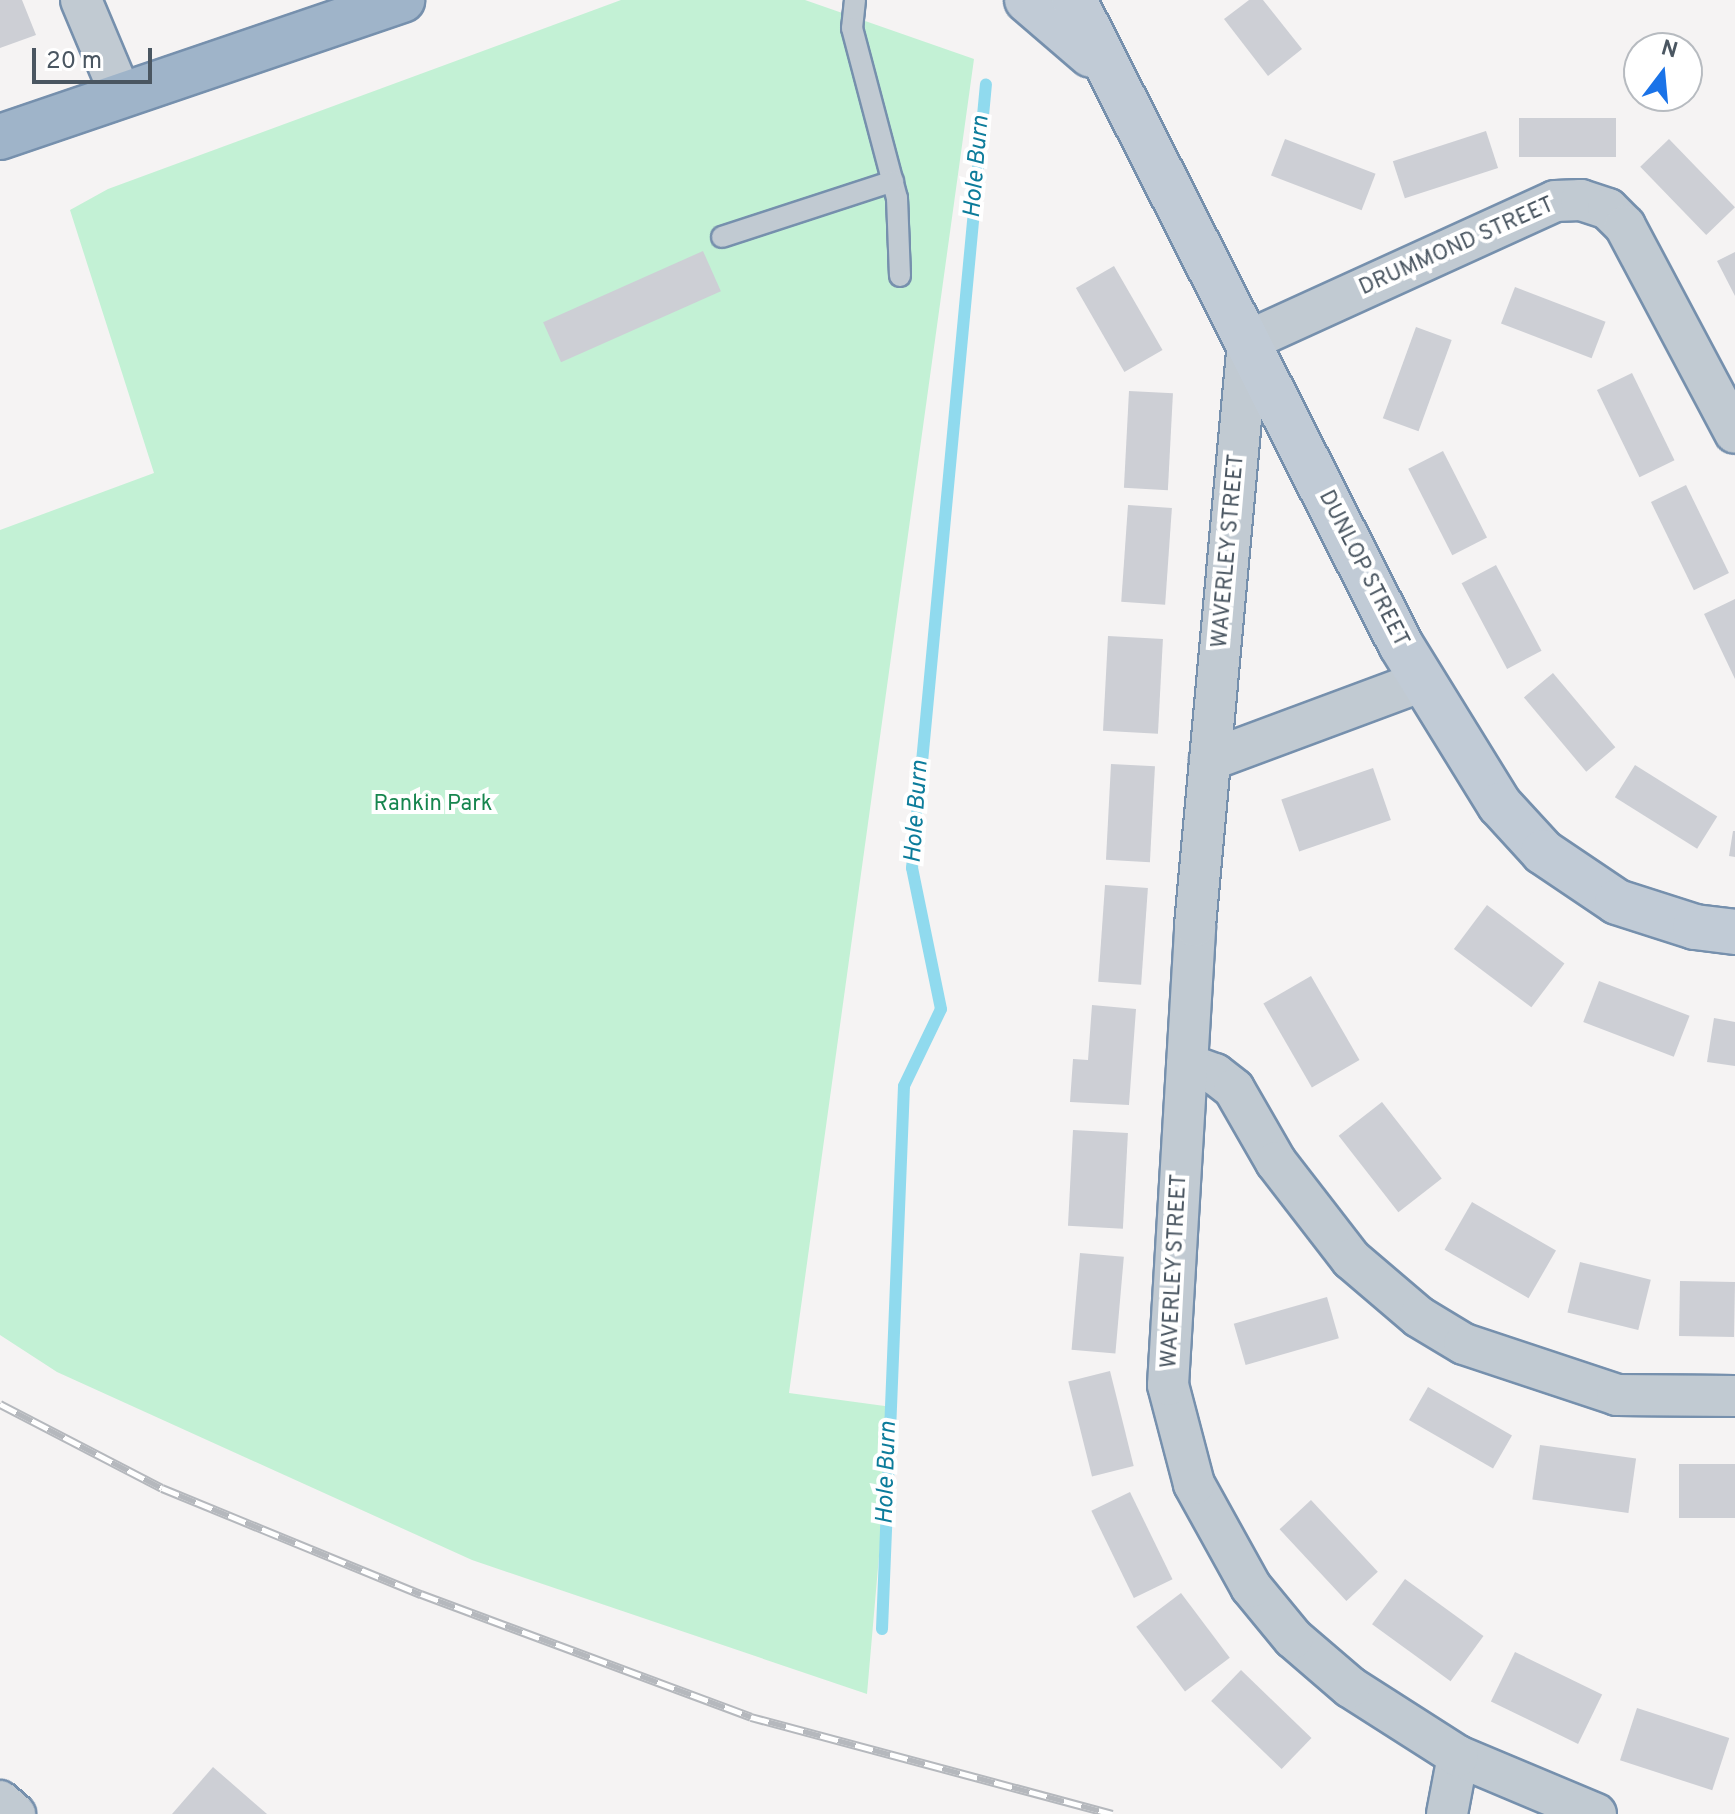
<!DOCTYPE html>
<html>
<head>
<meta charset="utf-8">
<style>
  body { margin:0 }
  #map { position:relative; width:1735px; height:1814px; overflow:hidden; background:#f5f3f3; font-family:Overpass,sans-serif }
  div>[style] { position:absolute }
  .green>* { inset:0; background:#c3f1d5 }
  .stream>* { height:12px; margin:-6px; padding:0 6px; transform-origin:6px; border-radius:6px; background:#90daee }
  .building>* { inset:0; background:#cdcfd5; transform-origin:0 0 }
  .roads { filter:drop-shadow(2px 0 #7690ad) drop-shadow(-2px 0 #7690ad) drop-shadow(0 2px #7690ad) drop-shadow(0 -2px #7690ad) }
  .service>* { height:20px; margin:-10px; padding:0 10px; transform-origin:10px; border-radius:10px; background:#c1cad2 }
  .minor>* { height:40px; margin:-20px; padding:0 20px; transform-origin:20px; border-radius:20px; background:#c1cad2 }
  .secondary>* { height:44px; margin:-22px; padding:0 22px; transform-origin:22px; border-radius:22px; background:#c1cbd6 }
  .trunk>* { height:44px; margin:-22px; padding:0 22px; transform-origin:22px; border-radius:22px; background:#9fb4c9 }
  .rail>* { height:9px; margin-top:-4.5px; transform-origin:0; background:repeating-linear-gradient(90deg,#fff 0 18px,#b5b8bd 0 36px); box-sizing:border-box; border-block:2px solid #b5b8bd }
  span { translate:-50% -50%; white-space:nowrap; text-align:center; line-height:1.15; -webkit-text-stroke:8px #fff; paint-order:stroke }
  .street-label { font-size:22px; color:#4a5661 }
  .park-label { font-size:22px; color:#17864f }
  .water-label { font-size:24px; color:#0c7c9b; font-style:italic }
  .north { position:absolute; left:1623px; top:32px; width:80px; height:80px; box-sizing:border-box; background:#fff; border:2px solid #b7bbc0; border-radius:50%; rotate:16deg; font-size:22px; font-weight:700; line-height:32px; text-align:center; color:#4a5661 }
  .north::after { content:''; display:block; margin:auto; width:28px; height:36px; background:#1a73e8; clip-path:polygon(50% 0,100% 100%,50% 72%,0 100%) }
  .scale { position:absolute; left:32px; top:48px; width:120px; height:36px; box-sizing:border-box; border:4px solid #4a5661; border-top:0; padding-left:10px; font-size:24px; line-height:28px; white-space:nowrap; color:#4a5661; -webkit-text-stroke:6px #fff; paint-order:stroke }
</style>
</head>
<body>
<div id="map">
  <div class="green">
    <i style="clip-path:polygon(621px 0,805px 0,974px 59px,789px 1393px,892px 1407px,867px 1694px,472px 1560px,57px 1372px,0 1335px,0 530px,154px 473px,70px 210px,108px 189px)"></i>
  </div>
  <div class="stream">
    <i style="left:882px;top:1629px;width:543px;rotate:-87.68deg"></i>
    <i style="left:904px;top:1086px;width:85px;rotate:-64.3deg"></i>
    <i style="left:941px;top:1009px;width:144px;rotate:-101.6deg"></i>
    <i style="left:912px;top:868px;width:787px;rotate:-84.61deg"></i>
  </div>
  <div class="building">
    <i style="clip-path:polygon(0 0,22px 0,36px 35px,0 48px)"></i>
    <i style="clip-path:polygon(1249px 0,1263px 0,1302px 49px,1268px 76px,1224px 19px)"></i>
    <i style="left:1519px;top:118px;width:97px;height:39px"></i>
    <i style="left:1486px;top:131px;width:39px;height:98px;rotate:72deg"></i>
    <i style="left:1285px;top:139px;width:97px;height:39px;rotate:21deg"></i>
    <i style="left:1669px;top:139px;width:95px;height:40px;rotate:46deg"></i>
    <i style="left:703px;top:251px;width:44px;height:175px;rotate:66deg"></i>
    <i style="clip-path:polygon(1735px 252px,1735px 296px,1717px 261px)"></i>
    <i style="left:1114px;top:266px;width:97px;height:44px;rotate:60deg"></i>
    <i style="left:1515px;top:287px;width:97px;height:39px;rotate:21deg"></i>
    <i style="left:1416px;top:327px;width:38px;height:97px;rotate:20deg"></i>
    <i style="left:1632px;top:373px;width:97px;height:39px;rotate:64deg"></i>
    <i style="left:1129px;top:391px;width:44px;height:97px;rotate:3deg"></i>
    <i style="left:1443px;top:451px;width:97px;height:39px;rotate:63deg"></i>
    <i style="left:1686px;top:485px;width:98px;height:39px;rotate:64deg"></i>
    <i style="left:1128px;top:505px;width:44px;height:97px;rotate:4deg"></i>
    <i style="left:1496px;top:565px;width:97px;height:39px;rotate:62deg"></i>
    <i style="clip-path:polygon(1735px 599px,1735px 679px,1704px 614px)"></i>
    <i style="left:1108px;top:636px;width:55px;height:95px;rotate:3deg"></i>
    <i style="left:1553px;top:673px;width:97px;height:38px;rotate:50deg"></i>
    <i style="left:1111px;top:764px;width:44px;height:96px;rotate:3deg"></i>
    <i style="left:1635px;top:765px;width:97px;height:38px;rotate:32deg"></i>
    <i style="left:1373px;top:768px;width:55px;height:97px;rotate:71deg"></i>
    <i style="clip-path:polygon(1733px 831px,1735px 831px,1735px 857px,1729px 856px)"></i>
    <i style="left:1105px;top:885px;width:43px;height:97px;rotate:4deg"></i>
    <i style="left:1487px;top:905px;width:97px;height:55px;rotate:37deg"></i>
    <i style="left:1311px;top:976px;width:97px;height:55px;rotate:60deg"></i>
    <i style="left:1599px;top:981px;width:97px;height:44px;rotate:21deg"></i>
    <i style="clip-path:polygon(1092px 1005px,1136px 1009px,1129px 1105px,1070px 1102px,1073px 1059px,1088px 1060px)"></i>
    <i style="clip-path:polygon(1714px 1018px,1735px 1022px,1735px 1066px,1707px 1062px)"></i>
    <i style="left:1382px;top:1102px;width:97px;height:55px;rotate:52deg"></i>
    <i style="left:1073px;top:1130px;width:55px;height:96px;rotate:3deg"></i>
    <i style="left:1472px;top:1202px;width:97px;height:55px;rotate:30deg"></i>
    <i style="left:1080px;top:1253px;width:44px;height:97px;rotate:5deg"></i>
    <i style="left:1580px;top:1262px;width:73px;height:52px;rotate:14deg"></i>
    <i style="left:1680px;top:1281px;width:55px;height:55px;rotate:1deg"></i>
    <i style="left:1327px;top:1297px;width:43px;height:97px;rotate:74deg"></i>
    <i style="left:1110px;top:1371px;width:98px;height:43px;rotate:76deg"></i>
    <i style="left:1428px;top:1387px;width:97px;height:38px;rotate:30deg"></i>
    <i style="left:1540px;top:1445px;width:97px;height:55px;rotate:8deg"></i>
    <i style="left:1679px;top:1464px;width:56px;height:54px"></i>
    <i style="left:1130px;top:1492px;width:97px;height:43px;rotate:64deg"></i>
    <i style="left:1311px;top:1500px;width:98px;height:43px;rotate:47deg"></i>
    <i style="left:1405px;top:1579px;width:97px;height:56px;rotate:36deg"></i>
    <i style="left:1181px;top:1593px;width:81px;height:56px;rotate:53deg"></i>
    <i style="left:1515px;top:1652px;width:97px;height:55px;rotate:26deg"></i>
    <i style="left:1241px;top:1670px;width:98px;height:43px;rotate:44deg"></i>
    <i style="left:1637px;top:1708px;width:97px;height:55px;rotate:18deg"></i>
    <i style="clip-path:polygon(213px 1767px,267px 1814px,172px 1814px)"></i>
  </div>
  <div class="roads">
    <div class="service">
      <i style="left:855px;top:0;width:28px;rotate:96deg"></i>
      <i style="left:852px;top:28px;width:176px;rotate:75.2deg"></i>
      <i style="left:897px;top:198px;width:78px;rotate:87.8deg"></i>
      <i style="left:722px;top:237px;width:180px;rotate:-18.1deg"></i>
    </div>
    <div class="minor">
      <i style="left:81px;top:0;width:103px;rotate:67.2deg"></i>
      <i style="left:1210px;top:760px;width:226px;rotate:-20.4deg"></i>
      <i style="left:1187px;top:1064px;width:30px;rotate:20deg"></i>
      <i style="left:1215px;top:1074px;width:24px;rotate:38deg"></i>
      <i style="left:1234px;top:1089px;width:84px;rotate:60.1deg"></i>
      <i style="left:1276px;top:1162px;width:123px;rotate:52.3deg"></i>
      <i style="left:1351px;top:1259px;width:89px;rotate:40.5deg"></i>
      <i style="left:1419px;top:1317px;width:52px;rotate:31deg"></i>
      <i style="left:1464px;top:1344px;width:161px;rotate:18.4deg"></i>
      <i style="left:1617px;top:1395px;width:118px;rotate:0.5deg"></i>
      <i style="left:0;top:1801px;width:20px;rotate:41deg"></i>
      <i style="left:1447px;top:1814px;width:59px;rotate:-79.3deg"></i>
      <i style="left:1596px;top:1814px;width:150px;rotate:-157.2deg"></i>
      <i style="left:1458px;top:1756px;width:128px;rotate:-147.4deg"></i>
      <i style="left:1350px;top:1687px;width:75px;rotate:-139.3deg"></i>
      <i style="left:1293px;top:1638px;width:66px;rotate:-129.5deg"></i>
      <i style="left:1251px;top:1587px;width:118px;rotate:-119deg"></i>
      <i style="left:1194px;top:1484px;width:102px;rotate:-104.7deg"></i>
      <i style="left:1168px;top:1385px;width:460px;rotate:-86.6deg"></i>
      <i style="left:1195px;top:926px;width:587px;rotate:-84.82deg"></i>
      <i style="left:1248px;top:341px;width:337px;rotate:-24.5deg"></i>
      <i style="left:1555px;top:201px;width:26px;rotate:-2deg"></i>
      <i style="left:1581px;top:200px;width:28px;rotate:18deg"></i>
      <i style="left:1608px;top:209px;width:24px;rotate:45deg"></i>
      <i style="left:1625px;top:226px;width:234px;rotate:62deg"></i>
    </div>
    <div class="secondary">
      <i style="left:1027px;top:0;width:84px;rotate:40.7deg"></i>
      <i style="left:1074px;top:0;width:723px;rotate:63.12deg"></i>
      <i style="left:1401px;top:645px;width:188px;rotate:58.3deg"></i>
      <i style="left:1500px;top:805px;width:64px;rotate:47.5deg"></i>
      <i style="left:1543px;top:852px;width:89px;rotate:34deg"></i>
      <i style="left:1617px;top:902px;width:82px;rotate:17.8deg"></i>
      <i style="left:1695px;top:927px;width:40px;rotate:7.1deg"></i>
    </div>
    <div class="trunk">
      <i style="left:0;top:137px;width:425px;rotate:-18.8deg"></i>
    </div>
  </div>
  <div class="rail">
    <i style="left:0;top:1404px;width:182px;rotate:27.4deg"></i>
    <i style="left:162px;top:1488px;width:280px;rotate:22.3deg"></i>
    <i style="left:421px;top:1594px;width:352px;rotate:20.4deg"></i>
    <i style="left:751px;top:1717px;width:374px;rotate:15deg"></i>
  </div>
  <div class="street-label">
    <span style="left:1457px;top:247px;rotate:-24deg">DRUMMOND STREET</span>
    <span style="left:1229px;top:551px;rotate:-85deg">WAVERLEY STREET</span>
    <span style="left:1363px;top:569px;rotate:63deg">DUNLOP STREET</span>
    <span style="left:1175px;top:1271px;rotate:-87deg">WAVERLEY STREET</span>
  </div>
  <div class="park-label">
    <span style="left:433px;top:805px">Rankin Park</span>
  </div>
  <div class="water-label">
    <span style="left:978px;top:167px;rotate:-85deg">Hole Burn</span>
    <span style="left:918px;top:812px;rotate:-86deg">Hole Burn</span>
    <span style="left:888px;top:1473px;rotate:-88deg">Hole Burn</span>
  </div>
  <div class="north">N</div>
  <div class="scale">20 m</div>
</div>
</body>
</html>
